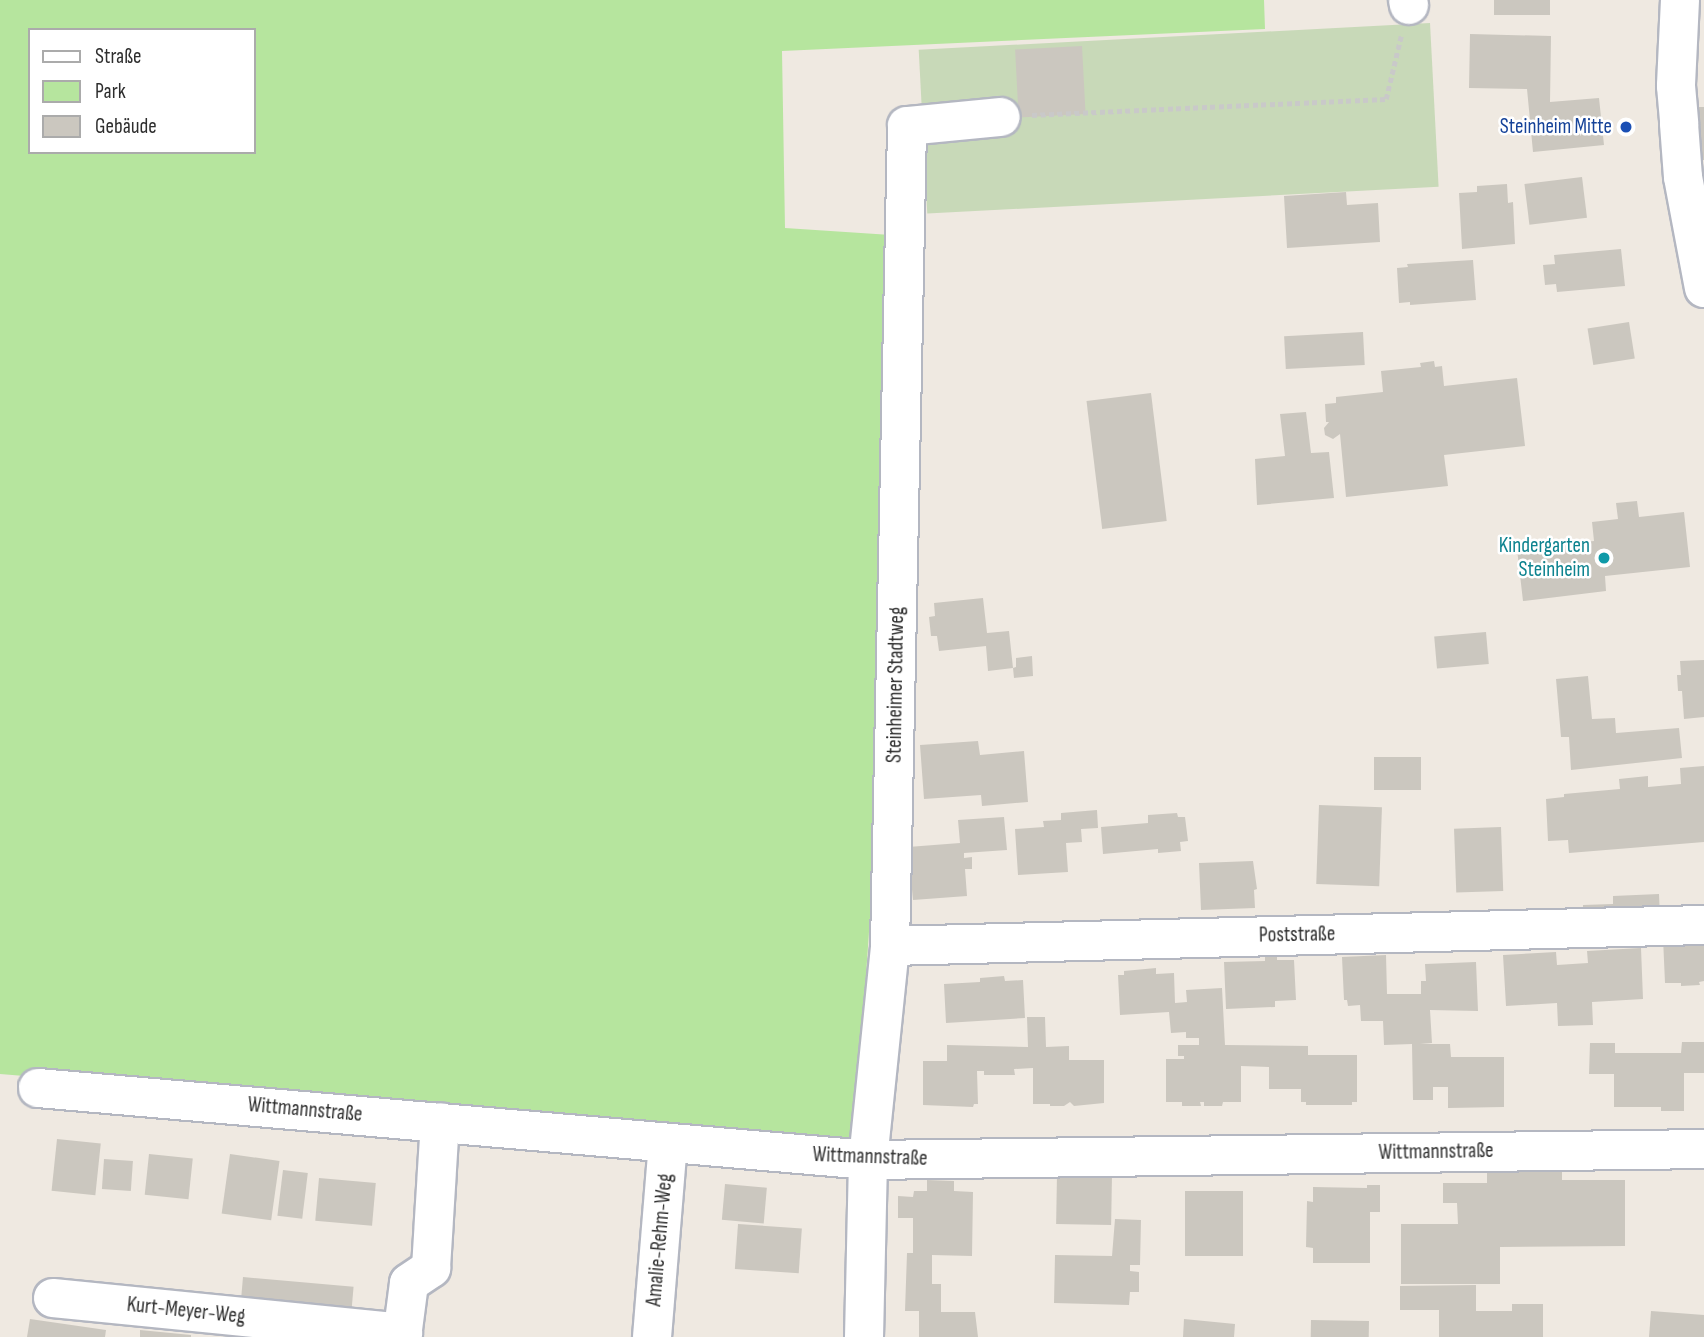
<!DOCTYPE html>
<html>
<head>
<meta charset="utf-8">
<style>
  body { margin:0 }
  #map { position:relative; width:1704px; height:1337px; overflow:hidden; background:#efe9e1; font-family:"Sofia Sans Condensed",sans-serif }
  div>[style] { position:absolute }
  .green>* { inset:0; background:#b6e59e }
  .cemetery>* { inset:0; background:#c8d9b8; transform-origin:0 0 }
  .building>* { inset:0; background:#cbc7bf; transform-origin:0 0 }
  .path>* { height:4.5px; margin-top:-2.25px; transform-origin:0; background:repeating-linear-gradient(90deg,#c9c9c9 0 5px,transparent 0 8.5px) }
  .roads { filter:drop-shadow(2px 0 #b4b7c1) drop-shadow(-2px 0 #b4b7c1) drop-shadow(0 2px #b4b7c1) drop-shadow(0 -2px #b4b7c1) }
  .minor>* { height:38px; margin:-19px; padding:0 19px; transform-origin:19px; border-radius:19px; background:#fff }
  .dots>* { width:19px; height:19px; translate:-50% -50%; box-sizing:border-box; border:4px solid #fff; border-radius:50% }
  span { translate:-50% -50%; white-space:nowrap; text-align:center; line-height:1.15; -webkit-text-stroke:5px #fff; paint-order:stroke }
  .transit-label { font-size:21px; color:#164399 }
  .right { translate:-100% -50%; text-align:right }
  .culture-label { font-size:21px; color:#0d838f }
  .street-label { font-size:21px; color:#2e2e2e }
  .legend { position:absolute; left:28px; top:28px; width:228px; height:126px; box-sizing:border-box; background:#fff; border:2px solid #ababab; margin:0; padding:9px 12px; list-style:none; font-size:21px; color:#2e2e2e }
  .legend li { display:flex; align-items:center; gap:14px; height:35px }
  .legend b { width:35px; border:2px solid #ababab }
</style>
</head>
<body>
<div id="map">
  <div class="green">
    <i style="clip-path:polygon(evenodd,0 0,1264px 0,1265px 29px,782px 51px,785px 228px,891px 235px,874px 860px,856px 1119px,847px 1143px,0 1074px,0 0,30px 30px,254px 30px,254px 152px,30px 152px,30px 30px)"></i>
  </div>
  <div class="cemetery">
    <i style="left:1430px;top:23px;width:164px;height:512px;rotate:87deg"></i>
  </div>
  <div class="building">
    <i style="left:1494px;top:0;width:56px;height:15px"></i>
    <i style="clip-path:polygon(1470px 34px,1551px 36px,1550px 102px,1599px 98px,1604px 145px,1533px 152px,1527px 89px,1469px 88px)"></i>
    <i style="left:1082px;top:46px;width:68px;height:67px;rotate:87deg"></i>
    <i style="clip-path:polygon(1696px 107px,1704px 107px,1704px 160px,1699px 160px)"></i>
    <i style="left:1582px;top:177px;width:41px;height:58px;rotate:83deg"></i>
    <i style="clip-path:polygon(1507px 184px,1508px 203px,1513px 202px,1515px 244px,1462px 249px,1459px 193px,1477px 192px,1477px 186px)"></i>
    <i style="clip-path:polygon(1346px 192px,1347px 205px,1378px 203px,1380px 242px,1287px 248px,1284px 196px)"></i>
    <i style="clip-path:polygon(1621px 249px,1625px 286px,1557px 292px,1556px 284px,1545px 285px,1543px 265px,1555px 264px,1554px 255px)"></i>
    <i style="clip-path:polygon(1473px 260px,1476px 300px,1410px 305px,1410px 302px,1399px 303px,1397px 268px,1408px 267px,1407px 264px)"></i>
    <i style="left:1629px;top:322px;width:37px;height:42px;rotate:81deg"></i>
    <i style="left:1363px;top:332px;width:33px;height:79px;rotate:87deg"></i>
    <i style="clip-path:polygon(1434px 361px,1435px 367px,1442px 366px,1444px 386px,1517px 378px,1525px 446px,1444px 455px,1448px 486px,1346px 497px,1340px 434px,1333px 439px,1325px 435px,1324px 428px,1329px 422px,1326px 422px,1325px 404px,1336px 403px,1336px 397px,1383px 392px,1381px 371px,1421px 367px,1420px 363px)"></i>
    <i style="left:1151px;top:393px;width:129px;height:65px;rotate:83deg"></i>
    <i style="clip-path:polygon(1306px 412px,1311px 453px,1329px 452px,1334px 498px,1257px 505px,1255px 459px,1285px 456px,1280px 414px)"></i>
    <i style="clip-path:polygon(1637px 501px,1639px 517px,1684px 512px,1690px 567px,1605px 576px,1606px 591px,1523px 601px,1517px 549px,1594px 541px,1592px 522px,1618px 519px,1616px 503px)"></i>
    <i style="clip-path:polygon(983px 598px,987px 633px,1009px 631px,1013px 668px,1016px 667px,1016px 658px,1032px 656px,1033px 676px,1014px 678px,1013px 668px,988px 671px,986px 646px,939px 651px,937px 636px,931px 636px,929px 617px,935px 616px,934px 603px)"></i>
    <i style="left:1486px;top:632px;width:32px;height:52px;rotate:85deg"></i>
    <i style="clip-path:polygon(1704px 660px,1704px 717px,1684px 719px,1682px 691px,1678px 691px,1677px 675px,1681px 675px,1680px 661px)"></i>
    <i style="clip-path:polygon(1588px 676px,1592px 719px,1615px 718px,1616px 733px,1679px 728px,1682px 758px,1571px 770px,1569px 737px,1561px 737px,1556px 679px)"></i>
    <i style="clip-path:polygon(978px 741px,980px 755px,1024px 751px,1028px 802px,982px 806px,981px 795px,924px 799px,920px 745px)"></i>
    <i style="left:1374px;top:757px;width:47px;height:33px"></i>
    <i style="clip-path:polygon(1704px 766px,1704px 842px,1569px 853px,1568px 840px,1548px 841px,1546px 799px,1564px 797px,1564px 794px,1620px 789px,1619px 779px,1648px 776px,1648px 787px,1681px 784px,1680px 768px)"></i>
    <i style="left:1319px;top:805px;width:63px;height:79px;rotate:2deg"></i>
    <i style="clip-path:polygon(1097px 810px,1098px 828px,1081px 829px,1082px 842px,1066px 843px,1068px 872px,1018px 875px,1015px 829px,1044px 827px,1043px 821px,1061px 820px,1061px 813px)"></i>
    <i style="clip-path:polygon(1177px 813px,1178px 817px,1185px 817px,1188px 841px,1180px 842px,1181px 851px,1158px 853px,1158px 849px,1103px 854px,1101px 827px,1148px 823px,1148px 815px)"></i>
    <i style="clip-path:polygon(1004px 817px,1007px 850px,964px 853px,964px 858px,972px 857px,972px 869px,965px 869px,967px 896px,913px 900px,908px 847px,960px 843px,958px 820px)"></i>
    <i style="left:1501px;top:827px;width:64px;height:47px;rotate:88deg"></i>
    <i style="clip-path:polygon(1253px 861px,1257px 889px,1254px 890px,1255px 908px,1201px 910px,1199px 863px)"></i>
    <i style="clip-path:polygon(1659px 894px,1660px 917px,1583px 921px,1583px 905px,1613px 904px,1613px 896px)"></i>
    <i style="clip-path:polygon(1704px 937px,1704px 981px,1699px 982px,1700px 985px,1681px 986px,1681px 983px,1665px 983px,1663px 938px)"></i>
    <i style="clip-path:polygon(1641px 948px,1643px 999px,1592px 1002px,1593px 1025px,1558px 1026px,1557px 1003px,1506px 1006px,1503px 955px,1556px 952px,1557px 965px,1588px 963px,1587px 951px)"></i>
    <i style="clip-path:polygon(1277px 955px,1277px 960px,1294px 960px,1296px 1000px,1275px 1001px,1275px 1007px,1226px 1009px,1224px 962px,1265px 961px,1265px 956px)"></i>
    <i style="clip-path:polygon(1386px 955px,1387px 994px,1421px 994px,1421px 981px,1426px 981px,1425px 964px,1476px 962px,1478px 1011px,1430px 1010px,1432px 1043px,1420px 1044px,1450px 1044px,1451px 1057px,1504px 1057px,1504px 1107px,1448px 1108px,1448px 1087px,1433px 1087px,1433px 1100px,1413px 1100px,1412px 1044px,1384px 1045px,1383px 1021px,1361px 1021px,1360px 1005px,1348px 1006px,1347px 1000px,1344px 1000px,1342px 957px)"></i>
    <i style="clip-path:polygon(1156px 968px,1156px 974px,1174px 973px,1175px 1003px,1187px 1002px,1186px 990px,1222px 988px,1225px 1045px,1308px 1046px,1308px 1055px,1357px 1055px,1357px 1102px,1352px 1102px,1352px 1105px,1306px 1105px,1306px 1102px,1301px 1102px,1301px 1089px,1269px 1089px,1269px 1067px,1241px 1066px,1241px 1102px,1223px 1102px,1222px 1106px,1204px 1106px,1204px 1102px,1200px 1102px,1201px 1106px,1182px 1106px,1182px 1102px,1166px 1102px,1166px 1059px,1184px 1059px,1184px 1056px,1178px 1056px,1178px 1045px,1199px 1045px,1199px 1038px,1186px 1038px,1186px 1032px,1171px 1033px,1169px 1012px,1120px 1015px,1118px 975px,1124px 975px,1124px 971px)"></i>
    <i style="clip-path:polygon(1004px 976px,1005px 981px,1023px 980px,1025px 1018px,946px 1023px,944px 984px,980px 982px,980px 978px)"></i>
    <i style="clip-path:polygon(1027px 1017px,1045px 1017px,1046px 1047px,1069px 1046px,1069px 1060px,1104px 1060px,1104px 1103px,1074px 1106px,1070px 1102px,1064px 1106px,1050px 1106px,1050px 1104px,1033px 1104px,1033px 1068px,1014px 1069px,1015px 1075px,984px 1075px,984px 1071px,977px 1071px,978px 1104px,974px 1104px,973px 1107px,923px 1105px,923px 1061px,947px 1061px,947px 1045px,1028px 1047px)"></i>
    <i style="clip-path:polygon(1682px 1042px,1704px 1042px,1704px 1073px,1684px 1073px,1684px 1111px,1661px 1111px,1661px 1107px,1614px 1107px,1614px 1074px,1589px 1074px,1590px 1043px,1615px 1043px,1615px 1053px,1681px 1053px)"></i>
    <i style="left:57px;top:1139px;width:44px;height:52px;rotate:6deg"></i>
    <i style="left:149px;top:1154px;width:44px;height:41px;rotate:6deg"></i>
    <i style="left:230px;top:1154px;width:50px;height:60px;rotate:8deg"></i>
    <i style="left:104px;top:1159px;width:29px;height:30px;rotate:4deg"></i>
    <i style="clip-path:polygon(1487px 1159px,1562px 1159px,1562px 1180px,1625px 1180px,1625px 1246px,1500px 1247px,1500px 1284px,1401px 1284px,1401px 1224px,1458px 1224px,1457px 1203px,1443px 1203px,1443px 1183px,1487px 1183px)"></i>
    <i style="left:283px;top:1170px;width:25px;height:46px;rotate:7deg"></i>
    <i style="left:1057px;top:1174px;width:55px;height:50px;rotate:1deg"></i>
    <i style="left:319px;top:1178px;width:57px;height:43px;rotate:5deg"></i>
    <i style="clip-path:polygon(927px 1180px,954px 1181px,954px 1191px,973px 1192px,972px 1256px,932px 1255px,932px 1284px,941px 1284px,941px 1312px,975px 1312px,978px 1337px,919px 1337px,919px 1311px,905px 1311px,907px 1253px,913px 1253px,913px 1218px,898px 1218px,898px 1196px,913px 1197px,914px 1191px,927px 1191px)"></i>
    <i style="left:725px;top:1184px;width:42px;height:36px;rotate:5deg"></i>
    <i style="clip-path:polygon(1367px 1185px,1380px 1185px,1380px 1212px,1370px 1212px,1370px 1263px,1313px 1263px,1313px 1248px,1306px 1247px,1307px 1201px,1313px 1202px,1313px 1187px,1367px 1188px)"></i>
    <i style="left:1185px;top:1191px;width:58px;height:65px"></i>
    <i style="clip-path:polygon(1115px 1219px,1141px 1220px,1140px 1265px,1130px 1265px,1130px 1271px,1139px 1272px,1139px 1292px,1130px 1292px,1129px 1305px,1054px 1303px,1055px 1255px,1112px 1256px)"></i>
    <i style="left:738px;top:1224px;width:64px;height:45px;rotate:4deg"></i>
    <i style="left:243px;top:1277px;width:111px;height:28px;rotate:5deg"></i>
    <i style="clip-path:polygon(1476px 1285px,1476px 1311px,1512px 1311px,1512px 1304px,1543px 1304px,1543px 1337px,1439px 1337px,1439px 1310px,1400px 1310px,1400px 1286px)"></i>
    <i style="clip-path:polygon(1651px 1311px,1704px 1315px,1704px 1337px,1649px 1337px)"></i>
    <i style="clip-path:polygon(30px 1319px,106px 1330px,105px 1337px,27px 1337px)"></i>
    <i style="clip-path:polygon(1184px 1319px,1235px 1324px,1234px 1337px,1183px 1337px)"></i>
    <i style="left:1311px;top:1320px;width:58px;height:17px;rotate:1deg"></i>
    <i style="clip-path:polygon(140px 1330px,191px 1335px,191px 1337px,140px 1337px)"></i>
  </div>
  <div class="path">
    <i style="left:1032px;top:115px;width:354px;rotate:-2.6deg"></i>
    <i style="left:1386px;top:99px;width:65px;rotate:-76.6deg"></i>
  </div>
  <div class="roads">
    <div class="minor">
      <i style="left:1408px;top:0;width:5px;rotate:79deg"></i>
      <i style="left:1680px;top:0;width:86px;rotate:92.7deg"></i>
      <i style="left:1676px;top:86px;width:38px;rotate:85deg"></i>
      <i style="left:1679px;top:124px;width:53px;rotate:85.7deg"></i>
      <i style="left:1683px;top:177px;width:113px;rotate:79.3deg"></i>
      <i style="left:890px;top:946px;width:814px;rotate:-1.48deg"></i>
      <i style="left:38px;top:1088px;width:833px;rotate:4.96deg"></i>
      <i style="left:868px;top:1160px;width:836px;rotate:-0.75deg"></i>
      <i style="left:53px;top:1298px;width:352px;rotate:5.7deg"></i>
      <i style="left:402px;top:1337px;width:54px;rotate:-82.6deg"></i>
      <i style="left:409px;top:1283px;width:27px;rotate:-34deg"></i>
      <i style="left:431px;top:1268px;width:146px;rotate:-86.5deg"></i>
      <i style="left:652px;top:1337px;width:194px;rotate:-85.3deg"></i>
      <i style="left:864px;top:1337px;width:177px;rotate:-88.7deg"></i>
      <i style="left:868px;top:1160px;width:215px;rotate:-84.1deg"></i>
      <i style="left:890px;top:946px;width:820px;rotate:-88.81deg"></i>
      <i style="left:907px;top:126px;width:94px;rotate:-5.5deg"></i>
    </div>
  </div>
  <div class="dots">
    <i style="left:1626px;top:127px;background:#1a4fb4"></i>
    <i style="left:1604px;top:558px;background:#0f9aa8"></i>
  </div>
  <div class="transit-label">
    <span class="right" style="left:1612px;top:127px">Steinheim Mitte</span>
  </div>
  <div class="culture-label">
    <span class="right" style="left:1590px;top:558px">Kindergarten<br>Steinheim</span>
  </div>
  <div class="street-label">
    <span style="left:896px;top:685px;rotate:-89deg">Steinheimer Stadtweg</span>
    <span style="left:1297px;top:935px;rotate:-1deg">Poststraße</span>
    <span style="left:305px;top:1110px;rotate:5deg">Wittmannstraße</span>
    <span style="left:1436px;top:1152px;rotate:-1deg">Wittmannstraße</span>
    <span style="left:870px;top:1157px;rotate:2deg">Wittmannstraße</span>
    <span style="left:660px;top:1240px;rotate:-85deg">Amalie-Rehm-Weg</span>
    <span style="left:186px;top:1311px;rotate:6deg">Kurt-Meyer-Weg</span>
  </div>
  <ul class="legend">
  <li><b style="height:9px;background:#fff"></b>Straße</li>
  <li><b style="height:19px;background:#b6e59e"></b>Park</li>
  <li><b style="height:19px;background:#cbc7bf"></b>Gebäude</li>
  </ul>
</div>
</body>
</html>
